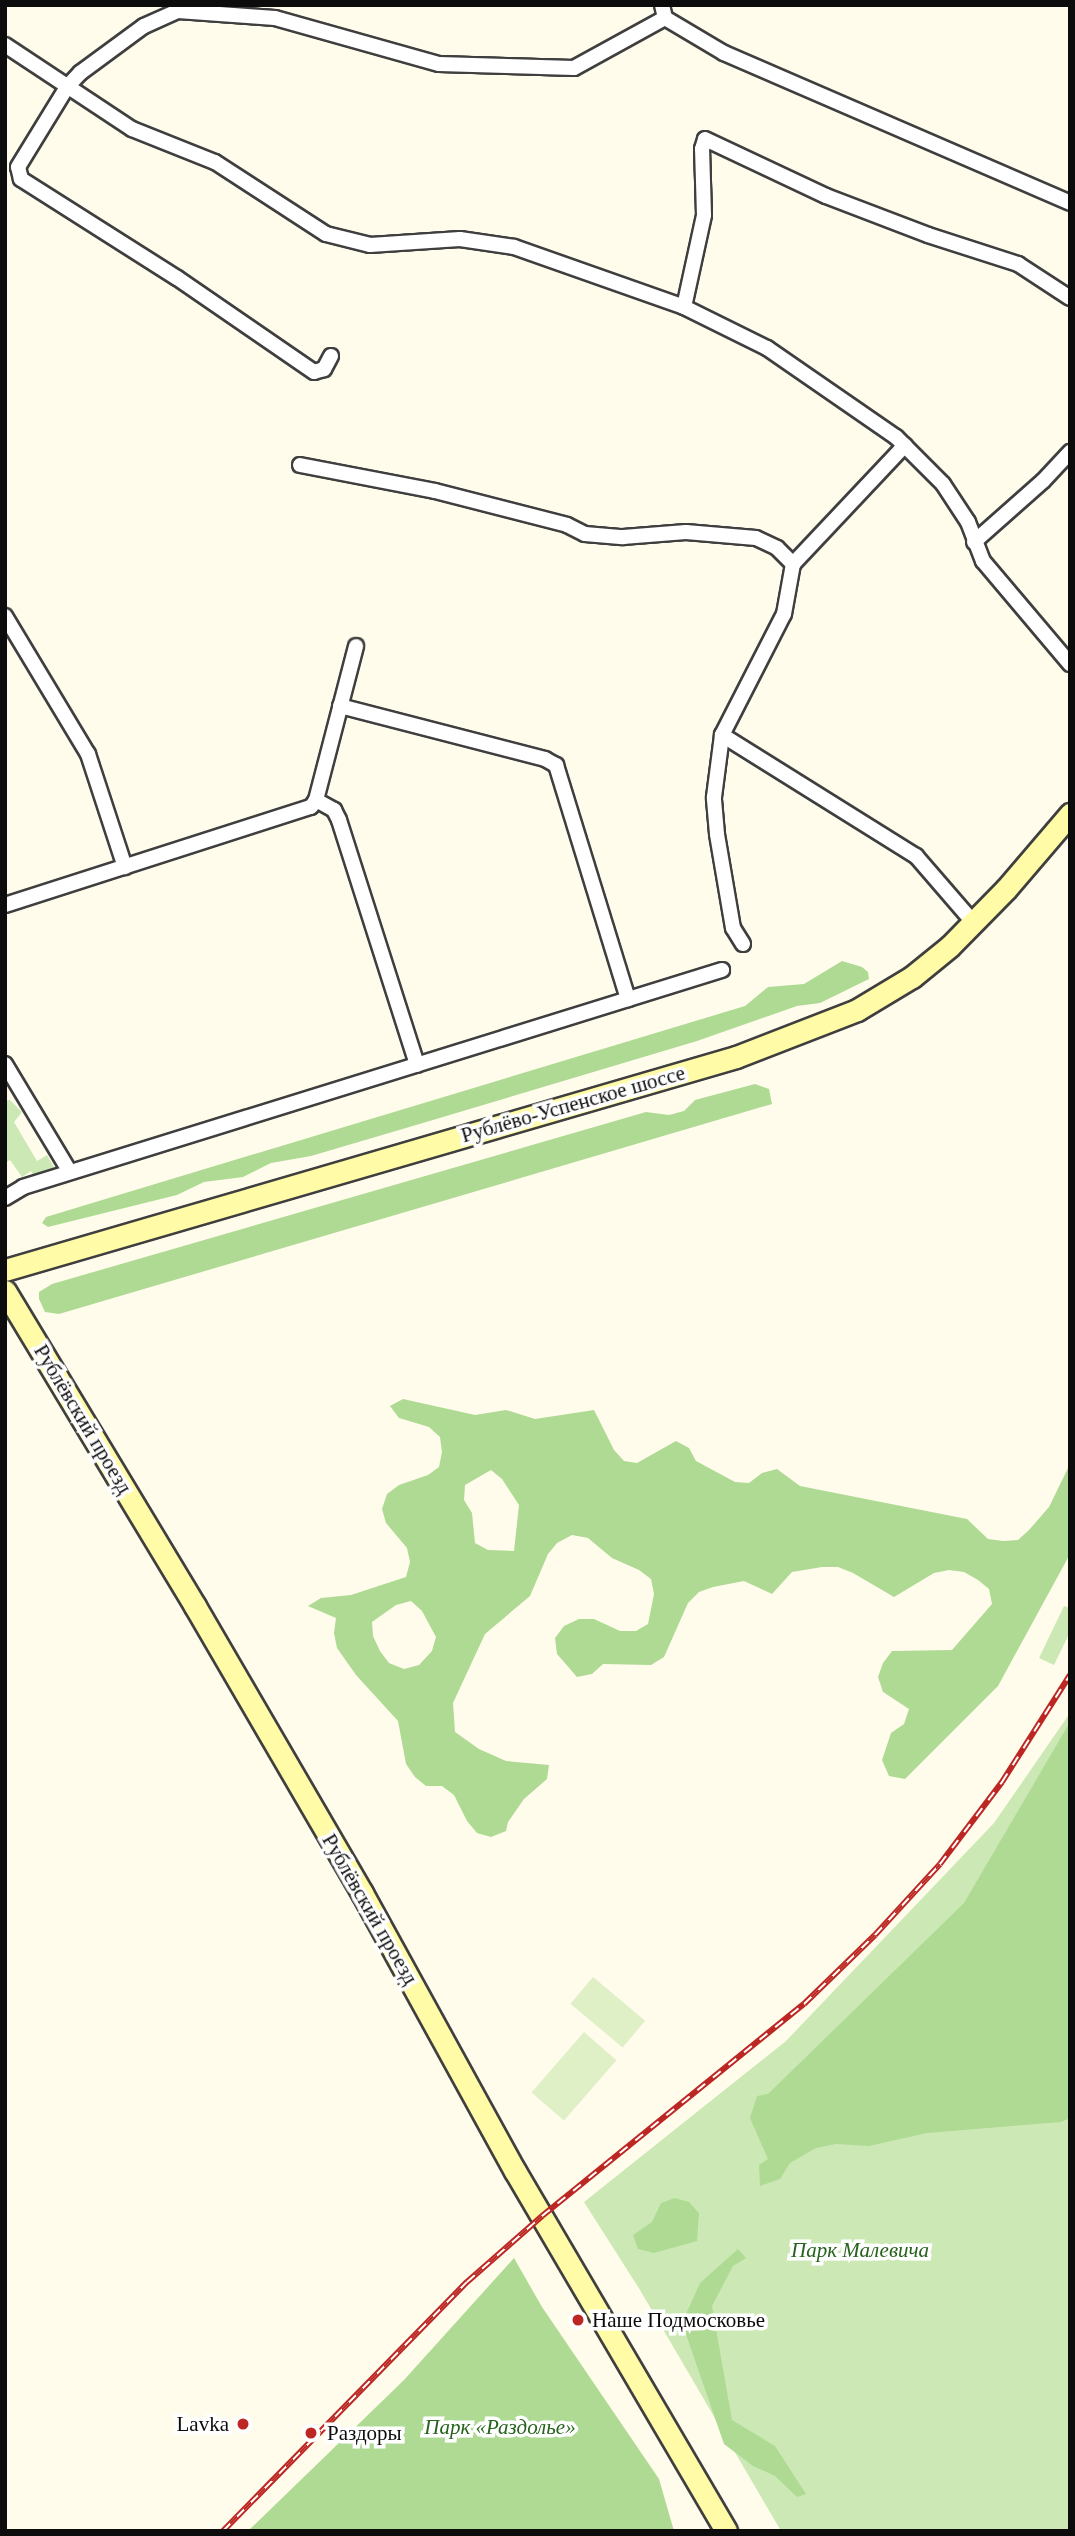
<!DOCTYPE html>
<html>
<head>
<meta charset="utf-8">
<style>
  body { margin:0 }
  #map { position:relative; width:1075px; height:2536px; overflow:hidden; background:#fffceb; font-family:Georgia,serif }
  div>[style] { position:absolute }
  .green>* { inset:0; background:#cce9b5 }
  .forest>* { inset:0; background:#aeda94 }
  .pitch>* { inset:0; background:#dff0c7; transform-origin:0 0 }
  .roads { filter:drop-shadow(2px 0 #3f3f3f) drop-shadow(-2px 0 #3f3f3f) drop-shadow(0 2px #3f3f3f) drop-shadow(0 -2px #3f3f3f) }
  .street>* { height:14px; margin:-7px; padding:0 7px; transform-origin:7px; border-radius:7px; background:#fff }
  .secondary>* { height:21px; margin:-10.5px; padding:0 10.5px; transform-origin:10.5px; border-radius:10.5px; background:#fffba6 }
  .rail>* { height:6px; margin-top:-3px; transform-origin:0; background:repeating-linear-gradient(90deg,#fff 0 10px,#bc2724 0 20px); box-sizing:border-box; border-block:2px solid #bc2724 }
  .dots>* { width:19px; height:19px; translate:-50% -50%; box-sizing:border-box; border:4px solid #fff; border-radius:50% }
  span { translate:-50% -50%; white-space:nowrap; text-align:center; line-height:1.15; -webkit-text-stroke:7px #fff; paint-order:stroke }
  .street-label { font-size:21px; color:#0c0c0c }
  .park-label { font-size:21px; color:#26631c; font-style:italic }
  .poi-label { font-size:21px; color:#0c0c0c }
  .left { translate:0 -50%; text-align:left }
  .right { translate:-100% -50%; text-align:right }
  .frame { position:absolute; inset:0; border:7px solid #0c0c0c; pointer-events:none }
</style>
</head>
<body>
<div id="map">
  <div class="green">
    <i style="clip-path:polygon(10px 1100px,22px 1112px,14px 1122px,37px 1161px,47px 1155px,56px 1171px,35px 1178px,31px 1171px,22px 1177px,10px 1160px,5px 1163px,5px 1101px)"></i>
    <i style="clip-path:polygon(1064px 1606px,1070px 1608px,1070px 1632px,1054px 1665px,1039px 1658px)"></i>
    <i style="clip-path:polygon(1070px 1713px,1070px 2531px,781px 2531px,640px 2290px,584px 2202px,786px 2041px,994px 1823px)"></i>
  </div>
  <div class="forest">
    <i style="clip-path:polygon(842px 961px,862px 967px,868px 972px,869px 979px,820px 1003px,797px 1006px,697px 1041px,406px 1128px,311px 1156px,271px 1163px,243px 1177px,204px 1182px,177px 1195px,48px 1227px,42px 1223px,46px 1217px,745px 1006px,768px 987px,804px 984px)"></i>
    <i style="clip-path:polygon(755px 1084px,769px 1089px,772px 1104px,59px 1314px,45px 1312px,39px 1299px,39px 1292px,52px 1284px,646px 1112px,669px 1115px,684px 1111px,695px 1100px)"></i>
    <i style="clip-path:polygon(evenodd,403px 1399px,475px 1415px,506px 1410px,535px 1419px,594px 1410px,614px 1450px,624px 1461px,637px 1463px,676px 1441px,689px 1448px,696px 1461px,735px 1482px,749px 1483px,762px 1473px,777px 1469px,800px 1486px,967px 1519px,988px 1539px,1003px 1541px,1018px 1540px,1029px 1530px,1049px 1507px,1070px 1464px,1070px 1554px,998px 1686px,905px 1779px,889px 1776px,882px 1760px,891px 1733px,904px 1724px,909px 1709px,883px 1692px,878px 1677px,883px 1663px,892px 1651px,952px 1650px,992px 1604px,989px 1589px,978px 1580px,964px 1572px,949px 1570px,934px 1573px,894px 1597px,853px 1573px,838px 1567px,822px 1567px,792px 1572px,772px 1594px,744px 1581px,713px 1587px,699px 1592px,688px 1603px,664px 1657px,651px 1665px,603px 1664px,592px 1674px,577px 1677px,557px 1654px,555px 1638px,564px 1626px,579px 1619px,594px 1619px,620px 1631px,636px 1631px,648px 1624px,654px 1594px,651px 1579px,639px 1570px,612px 1558px,588px 1538px,572px 1535px,557px 1543px,548px 1554px,530px 1596px,485px 1634px,453px 1703px,455px 1732px,479px 1749px,506px 1761px,549px 1765px,547px 1779px,524px 1799px,508px 1822px,506px 1831px,491px 1837px,477px 1833px,467px 1821px,454px 1795px,442px 1786px,426px 1786px,415px 1777px,406px 1764px,398px 1721px,356px 1675px,337px 1648px,334px 1633px,336px 1618px,308px 1606px,321px 1598px,351px 1595px,406px 1577px,410px 1562px,407px 1548px,386px 1523px,382px 1509px,387px 1494px,399px 1485px,428px 1475px,439px 1467px,442px 1452px,440px 1437px,429px 1427px,399px 1418px,390px 1406px,403px 1399px,491px 1470px,502px 1479px,519px 1505px,514px 1551px,488px 1550px,475px 1543px,472px 1513px,464px 1500px,465px 1485px,491px 1470px,403px 1399px,411px 1601px,422px 1611px,436px 1637px,432px 1651px,419px 1665px,404px 1669px,389px 1663px,380px 1651px,373px 1636px,372px 1622px,396px 1605px,411px 1601px)"></i>
    <i style="clip-path:polygon(1070px 1722px,1070px 2118px,1061px 2122px,927px 2133px,869px 2146px,836px 2144px,816px 2148px,790px 2163px,780px 2179px,760px 2186px,759px 2165px,768px 2159px,750px 2118px,757px 2096px,768px 2094px,964px 1903px)"></i>
    <i style="clip-path:polygon(675px 2198px,689px 2202px,699px 2213px,697px 2241px,654px 2253px,638px 2249px,633px 2235px,652px 2222px,661px 2203px)"></i>
    <i style="clip-path:polygon(738px 2249px,746px 2258px,733px 2266px,712px 2306px,732px 2420px,775px 2446px,806px 2494px,797px 2497px,775px 2476px,753px 2466px,724px 2444px,682px 2323px,700px 2283px)"></i>
    <i style="clip-path:polygon(514px 2258px,542px 2307px,659px 2479px,674px 2531px,248px 2531px,404px 2380px)"></i>
  </div>
  <div class="pitch">
    <i style="left:593px;top:1977px;width:68px;height:35px;rotate:40deg"></i>
    <i style="left:584px;top:2032px;width:43px;height:80px;rotate:41deg"></i>
  </div>
  <div class="roads">
    <div class="street">
      <i style="left:662px;top:5px;width:13px;rotate:77deg"></i>
      <i style="left:665px;top:18px;width:69px;rotate:30.7deg"></i>
      <i style="left:724px;top:53px;width:377px;rotate:23.4deg"></i>
      <i style="left:5px;top:45px;width:152px;rotate:33.5deg"></i>
      <i style="left:132px;top:129px;width:89px;rotate:21.7deg"></i>
      <i style="left:215px;top:162px;width:132px;rotate:33deg"></i>
      <i style="left:326px;top:234px;width:45px;rotate:14deg"></i>
      <i style="left:370px;top:245px;width:90px;rotate:-3.8deg"></i>
      <i style="left:460px;top:239px;width:55px;rotate:8.4deg"></i>
      <i style="left:514px;top:247px;width:180px;rotate:19.4deg"></i>
      <i style="left:684px;top:307px;width:93px;rotate:26.3deg"></i>
      <i style="left:767px;top:348px;width:157px;rotate:34.6deg"></i>
      <i style="left:896px;top:437px;width:66px;rotate:45deg"></i>
      <i style="left:943px;top:484px;width:45px;rotate:56.7deg"></i>
      <i style="left:968px;top:522px;width:42px;rotate:69deg"></i>
      <i style="left:983px;top:561px;width:135px;rotate:49.8deg"></i>
      <i style="left:684px;top:307px;width:94px;rotate:-77.7deg"></i>
      <i style="left:704px;top:215px;width:66px;rotate:-91.7deg"></i>
      <i style="left:702px;top:149px;width:10px;rotate:-73deg"></i>
      <i style="left:705px;top:139px;width:134px;rotate:25.2deg"></i>
      <i style="left:826px;top:196px;width:109px;rotate:20.9deg"></i>
      <i style="left:928px;top:235px;width:95px;rotate:17.9deg"></i>
      <i style="left:1018px;top:264px;width:62px;rotate:33.2deg"></i>
      <i style="left:331px;top:356px;width:15px;rotate:118deg"></i>
      <i style="left:324px;top:369px;width:10px;rotate:163deg"></i>
      <i style="left:314px;top:372px;width:166px;rotate:-145.5deg"></i>
      <i style="left:177px;top:278px;width:185px;rotate:-147.6deg"></i>
      <i style="left:21px;top:179px;width:12px;rotate:-104deg"></i>
      <i style="left:18px;top:167px;width:94px;rotate:-58.5deg"></i>
      <i style="left:67px;top:87px;width:19px;rotate:-47deg"></i>
      <i style="left:80px;top:73px;width:79px;rotate:-36.3deg"></i>
      <i style="left:144px;top:26px;width:37px;rotate:-24deg"></i>
      <i style="left:178px;top:11px;width:97px;rotate:4.1deg"></i>
      <i style="left:275px;top:18px;width:170px;rotate:15.7deg"></i>
      <i style="left:439px;top:64px;width:135px;rotate:1.7deg"></i>
      <i style="left:574px;top:68px;width:104px;rotate:-28.8deg"></i>
      <i style="left:300px;top:465px;width:137px;rotate:10.9deg"></i>
      <i style="left:435px;top:491px;width:136px;rotate:14.4deg"></i>
      <i style="left:567px;top:525px;width:20px;rotate:27deg"></i>
      <i style="left:585px;top:534px;width:38px;rotate:5deg"></i>
      <i style="left:623px;top:537px;width:63px;rotate:-4.5deg"></i>
      <i style="left:686px;top:532px;width:70px;rotate:4.9deg"></i>
      <i style="left:756px;top:538px;width:23px;rotate:25deg"></i>
      <i style="left:777px;top:548px;width:23px;rotate:45deg"></i>
      <i style="left:974px;top:542px;width:92px;rotate:-41.5deg"></i>
      <i style="left:1043px;top:481px;width:40px;rotate:-47deg"></i>
      <i style="left:5px;top:616px;width:161px;rotate:59deg"></i>
      <i style="left:88px;top:754px;width:119px;rotate:71.9deg"></i>
      <i style="left:340px;top:706px;width:212px;rotate:14.5deg"></i>
      <i style="left:545px;top:759px;width:13px;rotate:29deg"></i>
      <i style="left:556px;top:765px;width:245px;rotate:72.9deg"></i>
      <i style="left:722px;top:735px;width:229px;rotate:32deg"></i>
      <i style="left:916px;top:856px;width:87px;rotate:49.2deg"></i>
      <i style="left:316px;top:800px;width:21px;rotate:29deg"></i>
      <i style="left:334px;top:810px;width:11px;rotate:63deg"></i>
      <i style="left:339px;top:820px;width:257px;rotate:72.3deg"></i>
      <i style="left:5px;top:905px;width:321px;rotate:-17.8deg"></i>
      <i style="left:311px;top:807px;width:9px;rotate:-54deg"></i>
      <i style="left:316px;top:800px;width:159px;rotate:-75.4deg"></i>
      <i style="left:743px;top:944px;width:19px;rotate:-122deg"></i>
      <i style="left:733px;top:928px;width:95px;rotate:-99.7deg"></i>
      <i style="left:717px;top:834px;width:37px;rotate:-95deg"></i>
      <i style="left:714px;top:797px;width:63px;rotate:-82.6deg"></i>
      <i style="left:722px;top:735px;width:136px;rotate:-62.9deg"></i>
      <i style="left:784px;top:614px;width:51px;rotate:-79.8deg"></i>
      <i style="left:793px;top:564px;width:163px;rotate:-46.7deg"></i>
      <i style="left:5px;top:1064px;width:126px;rotate:59deg"></i>
      <i style="left:5px;top:1198px;width:21px;rotate:-31deg"></i>
      <i style="left:23px;top:1187px;width:732px;rotate:-17.25deg"></i>
    </div>
    <div class="secondary">
      <i style="left:5px;top:1270px;width:761px;rotate:-16.25deg"></i>
      <i style="left:736px;top:1057px;width:130px;rotate:-21.2deg"></i>
      <i style="left:857px;top:1010px;width:64px;rotate:-31deg"></i>
      <i style="left:912px;top:977px;width:49px;rotate:-39.2deg"></i>
      <i style="left:950px;top:946px;width:80px;rotate:-45.5deg"></i>
      <i style="left:1006px;top:889px;width:99px;rotate:-49.5deg"></i>
      <i style="left:5px;top:1291px;width:368px;rotate:58.9deg"></i>
      <i style="left:195px;top:1606px;width:332px;rotate:59.8deg"></i>
      <i style="left:362px;top:1893px;width:317px;rotate:61.2deg"></i>
      <i style="left:515px;top:2171px;width:417px;rotate:59.6deg"></i>
    </div>
  </div>
  <div class="rail">
    <i style="left:223px;top:2531px;width:349px;rotate:-45.6deg"></i>
    <i style="left:467px;top:2282px;width:100px;rotate:-41.3deg"></i>
    <i style="left:542px;top:2216px;width:337px;rotate:-39deg"></i>
    <i style="left:804px;top:2004px;width:99px;rotate:-44.2deg"></i>
    <i style="left:875px;top:1935px;width:96px;rotate:-47.5deg"></i>
    <i style="left:940px;top:1864px;width:103px;rotate:-52.9deg"></i>
    <i style="left:1002px;top:1782px;width:127px;rotate:-57.6deg"></i>
  </div>
  <div class="dots">
    <i style="left:578px;top:2320px;background:#bc2724"></i>
    <i style="left:243px;top:2424px;background:#bc2724"></i>
    <i style="left:311px;top:2433px;background:#bc2724"></i>
  </div>
  <div class="street-label">
    <span style="left:573px;top:1104px;rotate:-16deg">Рублёво-Успенское шоссе</span>
    <span style="left:83px;top:1419px;rotate:59deg">Рублёвский проезд</span>
    <span style="left:370px;top:1909px;rotate:60deg">Рублёвский проезд</span>
  </div>
  <div class="park-label">
    <span style="left:860px;top:2250px">Парк Малевича</span>
    <span style="left:500px;top:2427px">Парк «Раздолье»</span>
  </div>
  <div class="poi-label">
    <span class="left" style="left:592px;top:2320px">Наше Подмосковье</span>
    <span class="right" style="left:229px;top:2424px">Lavka</span>
    <span class="left" style="left:327px;top:2433px">Раздоры</span>
  </div>
  <div class="frame"></div>
</div>
</body>
</html>
